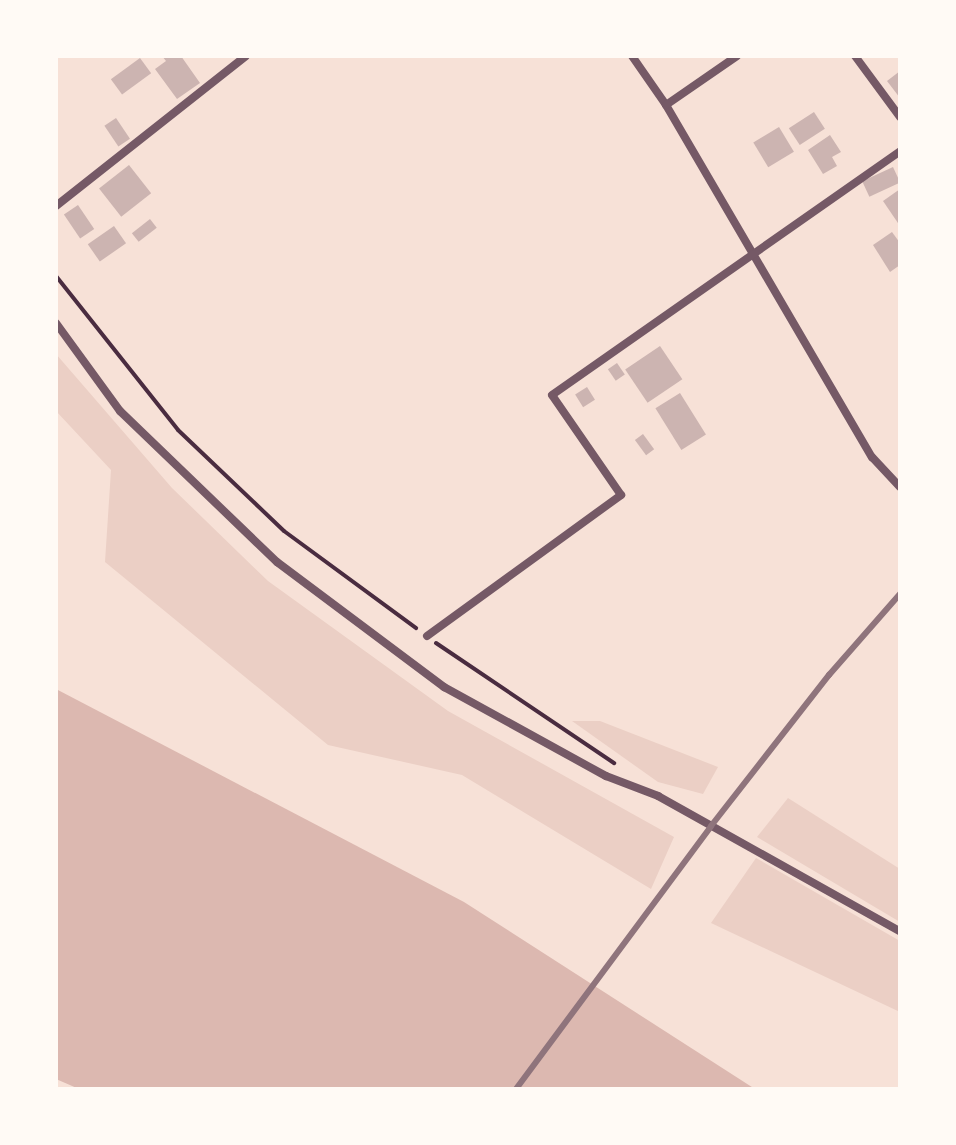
<!DOCTYPE html>
<html>
<head>
<meta charset="utf-8">
<style>
  body { margin:0 }
  #map { position:relative; width:956px; height:1145px; overflow:hidden; background:#f7e1d7; font-family:Montserrat,sans-serif }
  div>[style] { position:absolute }
  .green>* { inset:0; background:#ebcfc5 }
  .water>* { inset:0; background:#dcb8b0 }
  .building>* { inset:0; background:#ccb4b1; transform-origin:0 0 }
  .path>* { height:4px; margin:-2px; padding:0 2px; transform-origin:2px; border-radius:2px; background:#4a2c40 }
  .minor>* { height:8px; margin:-4px; padding:0 4px; transform-origin:4px; border-radius:4px; background:#755966 }
  .rail>* { height:6px; margin:-3px; padding:0 3px; transform-origin:3px; border-radius:3px; background:#8f747c }
  span { translate:-50% -50%; white-space:nowrap; text-align:center; line-height:1.15; -webkit-text-stroke:6px #fffaf5; paint-order:stroke }
  .frame { position:absolute; inset:0; border:58px solid #fffaf5; pointer-events:none }
</style>
</head>
<body>
<div id="map">
  <div class="green">
    <i style="clip-path:polygon(56px 354px,172px 488px,268px 581px,448px 711px,674px 837px,651px 889px,462px 775px,328px 745px,105px 562px,111px 470px,56px 411px)"></i>
    <i style="clip-path:polygon(572px 721px,600px 721px,718px 767px,703px 794px,658px 782px)"></i>
    <i style="clip-path:polygon(788px 798px,900px 869px,900px 922px,757px 837px)"></i>
    <i style="clip-path:polygon(756px 858px,900px 941px,900px 1012px,711px 923px)"></i>
  </div>
  <div class="water">
    <i style="clip-path:polygon(56px 689px,464px 902px,755px 1089px,79px 1089px,56px 1079px)"></i>
  </div>
  <div class="building">
    <i style="clip-path:polygon(162px 56px,181px 56px,200px 83px,177px 99px,155px 69px,166px 61px)"></i>
    <i style="left:140px;top:58px;width:19px;height:36px;rotate:54deg"></i>
    <i style="clip-path:polygon(900px 71px,900px 98px,887px 81px)"></i>
    <i style="left:814px;top:112px;width:20px;height:30px;rotate:57deg"></i>
    <i style="left:116px;top:118px;width:25px;height:14px;rotate:56deg"></i>
    <i style="left:779px;top:127px;width:29px;height:30px;rotate:59deg"></i>
    <i style="clip-path:polygon(830px 135px,841px 152px,832px 157px,837px 166px,823px 174px,808px 150px)"></i>
    <i style="left:129px;top:165px;width:36px;height:38px;rotate:52deg"></i>
    <i style="left:893px;top:167px;width:17px;height:34px;rotate:65deg"></i>
    <i style="clip-path:polygon(900px 189px,900px 226px,883px 201px)"></i>
    <i style="left:78px;top:205px;width:29px;height:17px;rotate:56deg"></i>
    <i style="left:150px;top:219px;width:11px;height:23px;rotate:52deg"></i>
    <i style="left:114px;top:226px;width:21px;height:32px;rotate:55deg"></i>
    <i style="clip-path:polygon(892px 232px,900px 243px,900px 265px,890px 272px,873px 245px)"></i>
    <i style="left:660px;top:346px;width:40px;height:42px;rotate:56deg"></i>
    <i style="left:617px;top:363px;width:14px;height:11px;rotate:56deg"></i>
    <i style="left:587px;top:387px;width:15px;height:14px;rotate:58deg"></i>
    <i style="left:680px;top:393px;width:49px;height:29px;rotate:58deg"></i>
    <i style="left:643px;top:434px;width:19px;height:10px;rotate:54deg"></i>
  </div>
  <div class="path">
    <i style="left:56px;top:276px;width:196px;rotate:51.6deg"></i>
    <i style="left:178px;top:430px;width:146px;rotate:43.6deg"></i>
    <i style="left:284px;top:531px;width:164px;rotate:36.3deg"></i>
    <i style="left:436px;top:643px;width:215px;rotate:34deg"></i>
  </div>
  <div class="minor">
    <i style="left:632px;top:56px;width:60px;rotate:55.2deg"></i>
    <i style="left:666px;top:105px;width:408px;rotate:59.7deg"></i>
    <i style="left:872px;top:457px;width:41px;rotate:47deg"></i>
    <i style="left:855px;top:56px;width:76px;rotate:53.6deg"></i>
    <i style="left:666px;top:105px;width:86px;rotate:-34.6deg"></i>
    <i style="left:56px;top:206px;width:242px;rotate:-38.3deg"></i>
    <i style="left:56px;top:323px;width:109px;rotate:54deg"></i>
    <i style="left:120px;top:411px;width:218px;rotate:43.9deg"></i>
    <i style="left:277px;top:562px;width:209px;rotate:36.8deg"></i>
    <i style="left:444px;top:687px;width:185px;rotate:28.8deg"></i>
    <i style="left:606px;top:776px;width:56px;rotate:21deg"></i>
    <i style="left:658px;top:796px;width:277px;rotate:29.2deg"></i>
    <i style="left:427px;top:636px;width:240px;rotate:-36deg"></i>
    <i style="left:621px;top:495px;width:121px;rotate:-124.6deg"></i>
    <i style="left:552px;top:395px;width:425px;rotate:-35deg"></i>
  </div>
  <div class="rail">
    <i style="left:516px;top:1089px;width:327px;rotate:-53.4deg"></i>
    <i style="left:711px;top:826px;width:192px;rotate:-52deg"></i>
    <i style="left:829px;top:675px;width:108px;rotate:-48.8deg"></i>
  </div>
  <div class="frame"></div>
</div>
</body>
</html>
